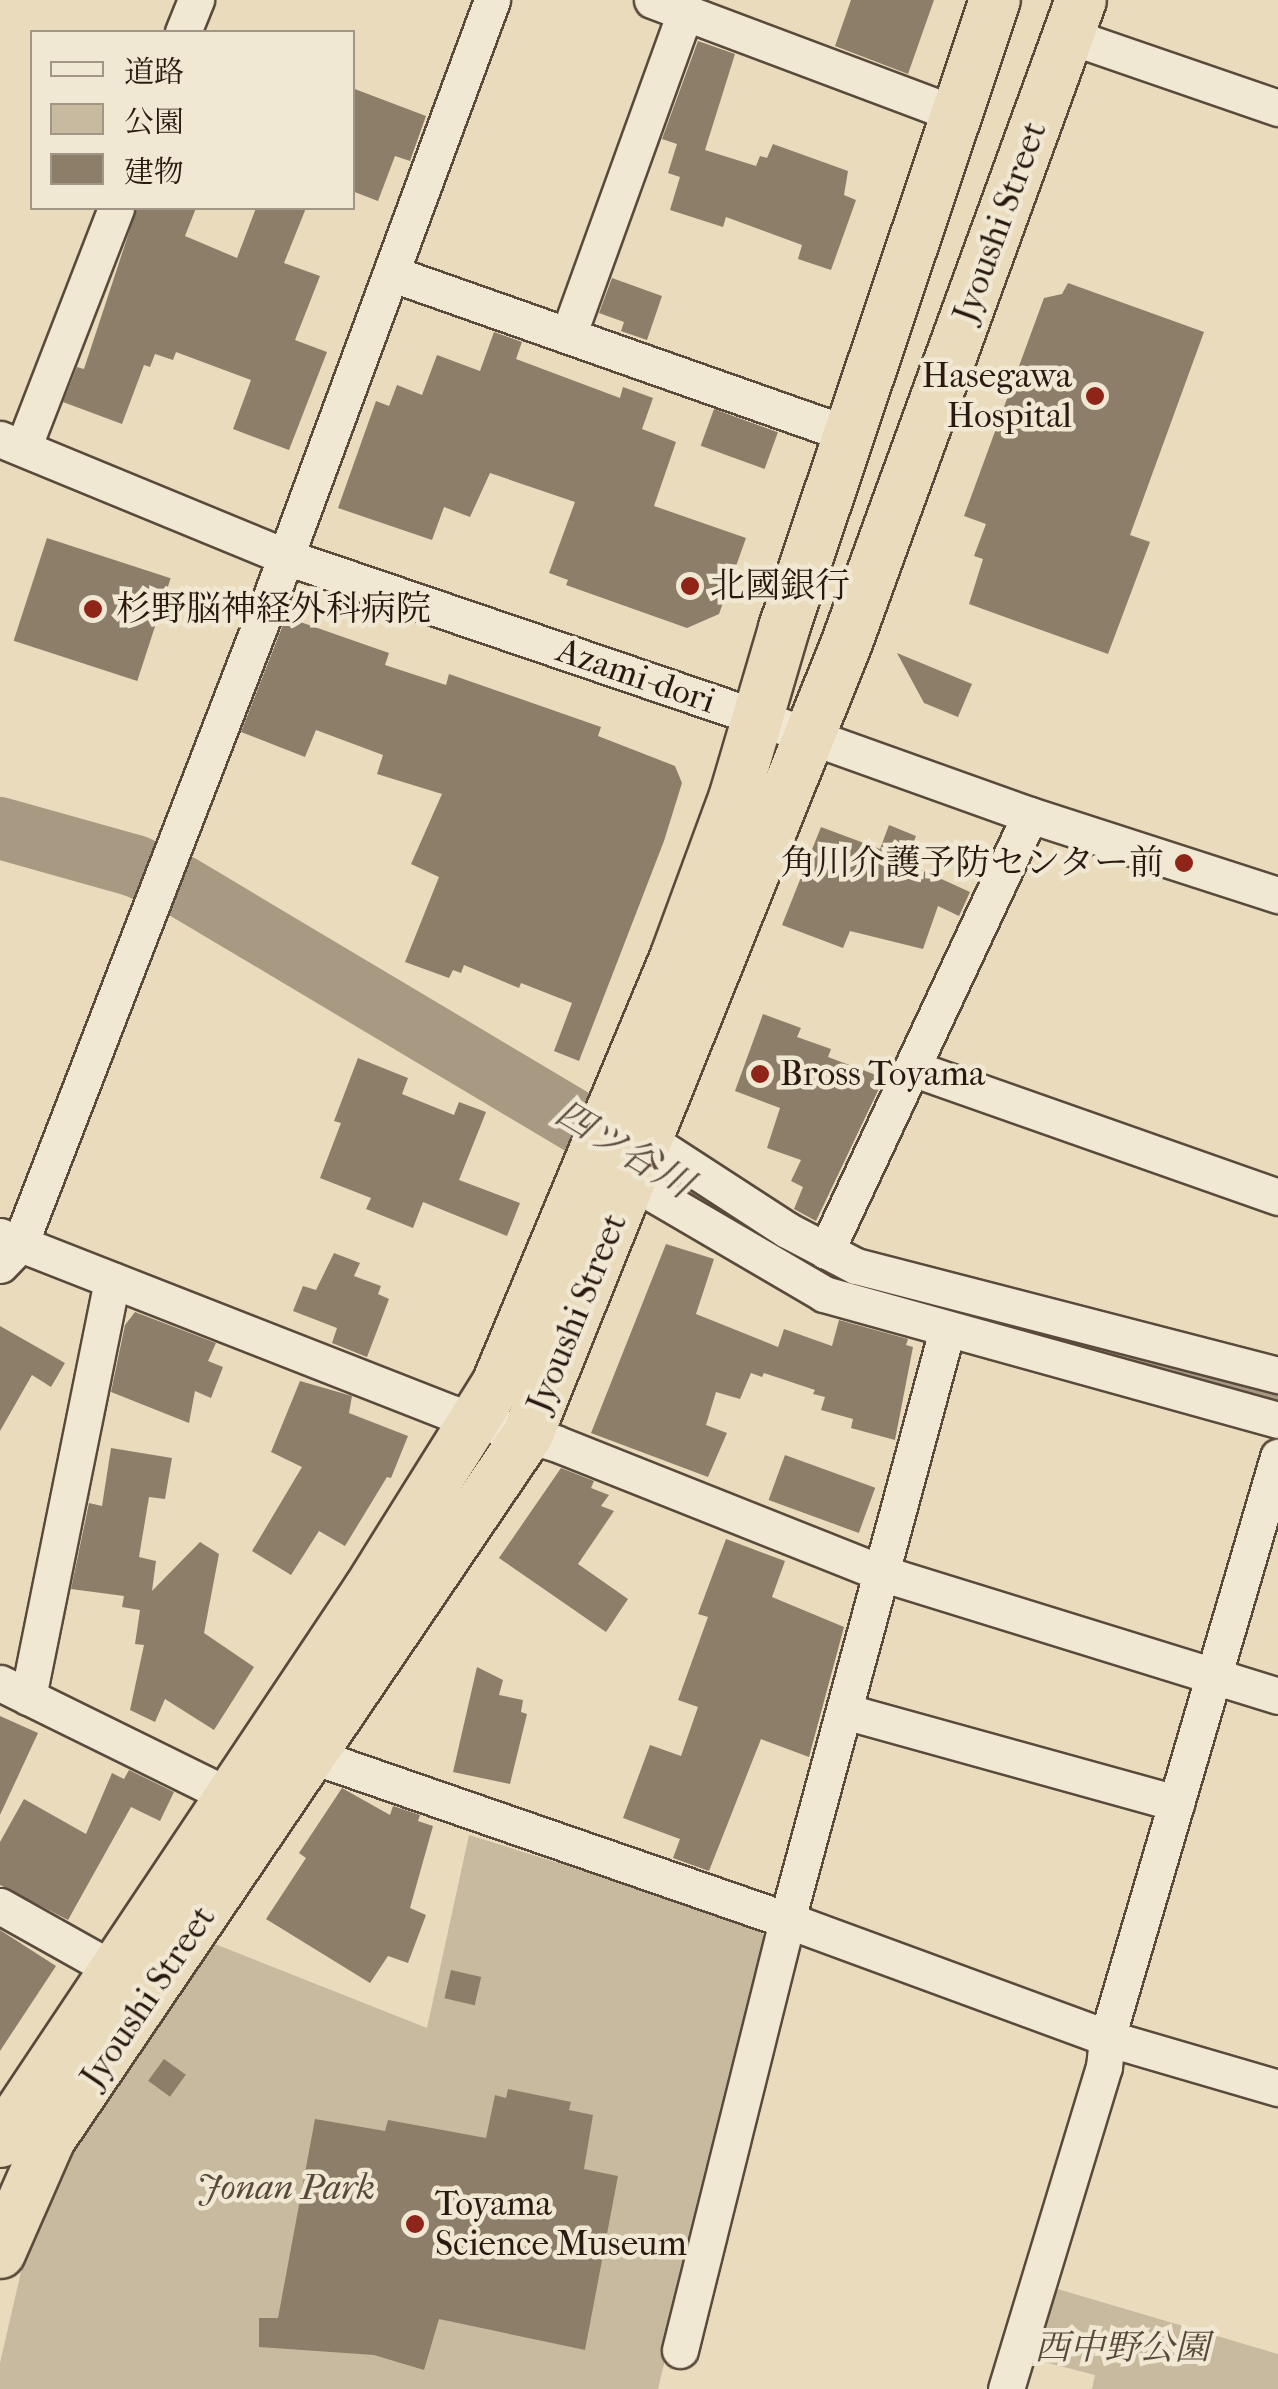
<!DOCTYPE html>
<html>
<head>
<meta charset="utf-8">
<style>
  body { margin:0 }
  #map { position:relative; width:1278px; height:2389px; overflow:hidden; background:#e9dbbc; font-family:"IM FELL French Canon","Noto Serif JP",serif }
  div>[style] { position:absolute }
  .green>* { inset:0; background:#c8ba9f }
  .river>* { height:62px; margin:-31px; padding:0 31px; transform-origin:31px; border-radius:31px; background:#a89982 }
  .building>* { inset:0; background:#8d7e6a; transform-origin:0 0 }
  .roads { filter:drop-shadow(2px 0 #594a3c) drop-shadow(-2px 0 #594a3c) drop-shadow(0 2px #594a3c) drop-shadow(0 -2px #594a3c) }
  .minor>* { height:35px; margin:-17.5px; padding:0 17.5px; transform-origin:17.5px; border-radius:17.5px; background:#f1e8d3 }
  .highway>* { height:50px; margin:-25px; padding:0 25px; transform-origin:25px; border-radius:25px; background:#e9dbbc }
  .dots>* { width:28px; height:28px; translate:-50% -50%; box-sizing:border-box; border:5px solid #f1e8d3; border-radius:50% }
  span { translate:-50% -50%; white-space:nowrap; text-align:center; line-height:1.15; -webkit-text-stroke:9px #f1e8d3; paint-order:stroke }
  .street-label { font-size:35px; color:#291911 }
  .poi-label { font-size:35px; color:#291911 }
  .right { translate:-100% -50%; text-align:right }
  .left { translate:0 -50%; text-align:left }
  .park-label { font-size:35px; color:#59493c; font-style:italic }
  .water-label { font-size:38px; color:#5c4c3e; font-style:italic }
  .legend { position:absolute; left:30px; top:30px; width:325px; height:180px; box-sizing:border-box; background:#f1e8d3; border:2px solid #a19585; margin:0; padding:12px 18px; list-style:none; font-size:30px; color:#291911 }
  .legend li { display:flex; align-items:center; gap:20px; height:50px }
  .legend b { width:50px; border:2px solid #a19585 }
</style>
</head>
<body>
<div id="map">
  <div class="green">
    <i style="clip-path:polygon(469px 1835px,760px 1926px,766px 1945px,658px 2389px,0 2389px,0 2363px,24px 2259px,70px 2149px,210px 1942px,427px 2028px)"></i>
    <i style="clip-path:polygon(1044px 2285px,1278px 2354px,1278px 2389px,1092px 2389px,1095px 2375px,1017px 2355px)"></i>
  </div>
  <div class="river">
    <i style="left:0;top:828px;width:140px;rotate:15.7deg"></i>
    <i style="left:135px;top:866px;width:50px;rotate:23.5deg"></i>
    <i style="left:181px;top:886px;width:766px;rotate:30.78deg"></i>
    <i style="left:839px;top:1278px;width:455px;rotate:15.2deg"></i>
  </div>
  <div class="building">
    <i style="clip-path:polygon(851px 0,934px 0,908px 74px,835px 46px)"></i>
    <i style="clip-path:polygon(698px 41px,735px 54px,705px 150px,756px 166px,760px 156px,767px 158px,773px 144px,848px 171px,844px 195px,856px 200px,831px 270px,798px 259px,802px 245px,726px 217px,723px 227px,670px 210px,680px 177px,668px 173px,677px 144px,662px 139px)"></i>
    <i style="clip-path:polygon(352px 88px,426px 116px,410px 161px,395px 156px,378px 201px,352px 191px)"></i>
    <i style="clip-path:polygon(137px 208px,196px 208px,185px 236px,237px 258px,256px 208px,306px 208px,284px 263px,320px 276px,295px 340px,327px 352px,289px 450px,233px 429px,251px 380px,176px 352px,173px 360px,155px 354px,150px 367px,144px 365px,122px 424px,63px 402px,77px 367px,84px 369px)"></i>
    <i style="clip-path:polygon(612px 278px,662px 296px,647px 340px,621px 331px,624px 322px,599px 313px)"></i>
    <i style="clip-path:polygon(1068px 283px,1204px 332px,1130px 535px,1150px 542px,1108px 654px,969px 604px,983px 559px,974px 556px,986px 524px,964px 516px,1044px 298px,1062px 294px)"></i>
    <i style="clip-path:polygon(494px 332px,522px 342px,516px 359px,620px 398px,623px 387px,653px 398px,642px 429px,676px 442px,654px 506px,746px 538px,719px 614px,687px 628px,566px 585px,568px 580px,549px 573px,575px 502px,490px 473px,470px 517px,444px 507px,432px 540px,338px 508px,376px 401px,389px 406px,397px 385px,422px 395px,437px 355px,480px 371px)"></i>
    <i style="left:714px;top:409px;width:68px;height:39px;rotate:20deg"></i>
    <i style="left:47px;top:538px;width:130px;height:108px;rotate:18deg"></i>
    <i style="clip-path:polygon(286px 617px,389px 653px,385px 665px,446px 685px,449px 674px,601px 727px,598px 736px,675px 766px,682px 783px,664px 841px,579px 1061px,554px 1051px,572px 1003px,521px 983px,519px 988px,464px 965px,461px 973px,453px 970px,449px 978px,405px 962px,439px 877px,411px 864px,442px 794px,377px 774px,383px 755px,316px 730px,305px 757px,241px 732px)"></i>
    <i style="clip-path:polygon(897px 653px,972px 684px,958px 717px,924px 703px)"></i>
    <i style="clip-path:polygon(889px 825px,916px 836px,906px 863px,970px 892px,959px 916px,938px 906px,923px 949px,850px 931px,843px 948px,782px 925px,821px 827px,880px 849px)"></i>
    <i style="clip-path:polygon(763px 1014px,801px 1028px,797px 1037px,831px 1049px,828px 1057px,884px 1078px,816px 1221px,794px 1209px,803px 1187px,791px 1181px,801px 1160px,767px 1148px,780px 1108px,735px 1091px)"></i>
    <i style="clip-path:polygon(358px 1058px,408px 1078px,402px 1094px,454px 1115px,459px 1102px,486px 1112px,459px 1180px,520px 1203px,507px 1236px,423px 1202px,413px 1228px,366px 1209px,371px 1198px,320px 1178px,341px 1123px,334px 1121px)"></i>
    <i style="clip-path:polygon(666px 1244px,714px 1259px,696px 1314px,778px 1347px,784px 1329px,832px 1346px,839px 1320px,908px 1339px,906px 1345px,913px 1347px,895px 1440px,851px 1428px,853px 1419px,821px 1410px,825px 1397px,813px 1394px,815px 1390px,764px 1373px,762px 1377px,751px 1373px,740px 1399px,716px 1392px,706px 1425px,727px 1433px,708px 1477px,591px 1433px)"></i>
    <i style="clip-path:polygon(334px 1253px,360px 1263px,354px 1276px,381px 1286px,378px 1294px,389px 1299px,367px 1357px,332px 1343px,337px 1328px,293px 1311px,303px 1286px,316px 1290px)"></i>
    <i style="clip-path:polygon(135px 1312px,216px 1343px,208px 1361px,223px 1367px,211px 1398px,195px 1391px,189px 1423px,111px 1392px,125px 1325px)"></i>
    <i style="clip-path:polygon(0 1326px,65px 1363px,51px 1387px,32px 1375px,0 1431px)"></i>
    <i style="clip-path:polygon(300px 1381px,352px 1396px,349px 1413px,408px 1436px,391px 1478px,387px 1477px,345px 1546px,319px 1531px,291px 1575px,252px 1551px,302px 1467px,271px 1452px)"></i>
    <i style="clip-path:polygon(111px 1448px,172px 1458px,165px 1499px,149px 1497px,139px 1557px,156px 1561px,152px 1591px,200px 1542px,219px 1554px,204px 1633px,254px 1667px,214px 1730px,165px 1699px,155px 1722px,130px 1710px,144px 1645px,135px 1644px,140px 1610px,122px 1607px,124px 1596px,71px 1589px,89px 1503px,102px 1506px)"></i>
    <i style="left:785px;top:1455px;width:96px;height:48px;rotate:20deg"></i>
    <i style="clip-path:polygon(561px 1468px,594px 1481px,591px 1488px,609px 1495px,601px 1506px,614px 1511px,578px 1564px,628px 1599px,606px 1632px,499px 1558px)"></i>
    <i style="clip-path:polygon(726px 1539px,785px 1561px,772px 1597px,844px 1627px,809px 1757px,761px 1739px,709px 1871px,673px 1858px,680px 1839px,623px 1818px,650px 1745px,681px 1756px,698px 1707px,678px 1700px,708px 1617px,698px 1614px)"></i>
    <i style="clip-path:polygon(477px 1667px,503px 1680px,499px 1695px,523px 1700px,521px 1712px,527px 1714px,510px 1784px,453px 1772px)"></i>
    <i style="clip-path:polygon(0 1716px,38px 1733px,0 1815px)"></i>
    <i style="clip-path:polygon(129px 1770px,174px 1792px,160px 1821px,131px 1807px,68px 1920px,0 1885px,0 1842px,24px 1799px,86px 1834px,112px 1773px,124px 1779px)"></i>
    <i style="clip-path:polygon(342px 1788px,390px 1815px,393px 1806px,420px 1815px,418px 1821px,433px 1826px,410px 1908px,426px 1915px,408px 1963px,388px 1956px,370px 1983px,266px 1919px,306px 1858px,299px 1853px)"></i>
    <i style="clip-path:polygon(0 1930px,56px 1966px,0 2051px)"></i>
    <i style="left:451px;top:1970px;width:31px;height:29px;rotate:13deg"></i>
    <i style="left:164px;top:2059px;width:27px;height:27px;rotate:36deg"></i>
    <i style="clip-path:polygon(508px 2089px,571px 2102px,569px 2110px,593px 2115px,584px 2169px,618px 2176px,585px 2350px,439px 2319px,424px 2370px,374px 2355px,259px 2347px,259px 2318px,278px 2318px,315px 2119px,385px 2131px,388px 2120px,486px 2138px,495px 2095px,506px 2098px)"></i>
  </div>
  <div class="roads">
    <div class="minor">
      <i style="left:652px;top:0;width:324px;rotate:20.6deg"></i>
      <i style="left:183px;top:32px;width:35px;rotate:-68deg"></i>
      <i style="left:1069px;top:36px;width:221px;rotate:19deg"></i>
      <i style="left:393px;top:274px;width:485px;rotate:19.4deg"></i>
      <i style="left:569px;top:333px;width:340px;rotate:-70.1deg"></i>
      <i style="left:0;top:439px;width:309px;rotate:22.4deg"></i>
      <i style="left:286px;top:557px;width:496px;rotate:18.8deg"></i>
      <i style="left:756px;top:717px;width:291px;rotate:19.7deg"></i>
      <i style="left:1030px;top:815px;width:261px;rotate:17.9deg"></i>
      <i style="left:23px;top:448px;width:257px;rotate:-68.8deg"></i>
      <i style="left:912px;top:1068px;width:388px;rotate:19.4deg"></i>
      <i style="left:647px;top:1139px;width:167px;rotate:33deg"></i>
      <i style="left:787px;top:1230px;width:78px;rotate:27.6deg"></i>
      <i style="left:856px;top:1266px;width:436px;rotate:14.5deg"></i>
      <i style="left:631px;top:1181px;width:224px;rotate:30.3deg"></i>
      <i style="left:824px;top:1294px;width:471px;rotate:15.5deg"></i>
      <i style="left:0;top:1236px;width:489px;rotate:21.4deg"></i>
      <i style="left:455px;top:1414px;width:104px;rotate:16.2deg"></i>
      <i style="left:555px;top:1443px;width:351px;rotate:21.7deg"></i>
      <i style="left:881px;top:1573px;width:416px;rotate:17.2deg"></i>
      <i style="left:826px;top:1251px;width:481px;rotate:-64.9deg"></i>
      <i style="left:0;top:1265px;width:29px;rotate:-46deg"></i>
      <i style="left:20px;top:1244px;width:692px;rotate:-68.81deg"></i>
      <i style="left:270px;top:599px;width:639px;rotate:-69.66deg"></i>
      <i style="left:0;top:1683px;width:258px;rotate:26.2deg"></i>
      <i style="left:28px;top:1697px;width:425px;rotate:-78.6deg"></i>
      <i style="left:844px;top:1711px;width:345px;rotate:15.5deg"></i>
      <i style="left:313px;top:1756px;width:502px;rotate:19.09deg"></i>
      <i style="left:787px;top:1920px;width:341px;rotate:20.2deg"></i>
      <i style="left:1107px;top:2038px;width:178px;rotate:16.3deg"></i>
      <i style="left:0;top:1906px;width:133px;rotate:29.3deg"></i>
      <i style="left:680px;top:2350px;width:443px;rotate:-76deg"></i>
      <i style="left:787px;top:1920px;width:611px;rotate:-74.83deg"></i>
      <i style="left:1006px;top:2389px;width:337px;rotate:-73.1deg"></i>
      <i style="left:1104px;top:2067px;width:29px;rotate:-84deg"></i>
      <i style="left:1107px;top:2038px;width:606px;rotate:-73.6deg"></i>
    </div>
    <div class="highway">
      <i style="left:0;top:2142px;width:665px;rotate:-56.29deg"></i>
      <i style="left:369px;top:1589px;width:242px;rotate:-58deg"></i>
      <i style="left:497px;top:1384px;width:467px;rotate:-67.3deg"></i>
      <i style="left:677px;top:953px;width:168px;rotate:-69.8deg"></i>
      <i style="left:735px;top:795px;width:174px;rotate:-73.6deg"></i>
      <i style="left:784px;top:628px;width:662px;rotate:-71.43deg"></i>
      <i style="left:0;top:2253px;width:124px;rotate:-66.3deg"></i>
      <i style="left:50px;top:2139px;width:852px;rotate:-55.86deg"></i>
      <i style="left:528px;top:1434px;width:851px;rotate:-68.05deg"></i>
      <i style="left:846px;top:645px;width:686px;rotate:-69.98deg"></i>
    </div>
  </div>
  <div class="dots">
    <i style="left:1095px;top:396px;background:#8f2418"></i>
    <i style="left:690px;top:586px;background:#8f2418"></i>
    <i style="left:93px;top:609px;background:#8f2418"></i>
    <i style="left:1184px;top:863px;background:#8f2418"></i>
    <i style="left:760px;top:1074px;background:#8f2418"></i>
    <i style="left:415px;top:2224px;background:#8f2418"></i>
  </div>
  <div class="street-label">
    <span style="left:1000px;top:222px;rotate:-70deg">Jyoushi Street</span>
    <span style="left:636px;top:676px;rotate:19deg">Azami-dori</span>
    <span style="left:577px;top:1313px;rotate:-68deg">Jyoushi Street</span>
    <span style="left:148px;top:1997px;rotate:-56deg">Jyoushi Street</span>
  </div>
  <div class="poi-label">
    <span class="right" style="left:1072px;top:396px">Hasegawa<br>Hospital</span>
    <span class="left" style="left:710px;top:586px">北國銀行</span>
    <span class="left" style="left:116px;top:609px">杉野脳神経外科病院</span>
    <span class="right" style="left:1164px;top:863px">角川介護予防センター前</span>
    <span class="left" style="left:780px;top:1074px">Bross Toyama</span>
    <span class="left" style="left:435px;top:2224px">Toyama<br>Science Museum</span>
  </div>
  <div class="park-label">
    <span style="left:286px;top:2188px">Jonan Park</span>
    <span style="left:1122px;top:2348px">西中野公園</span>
  </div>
  <div class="water-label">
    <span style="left:624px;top:1149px;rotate:31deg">四ツ谷川</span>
  </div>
  <ul class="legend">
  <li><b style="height:12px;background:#f1e8d3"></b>道路</li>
  <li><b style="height:28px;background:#c8ba9f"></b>公園</li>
  <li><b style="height:28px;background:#8d7e6a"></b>建物</li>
  </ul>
</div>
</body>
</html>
